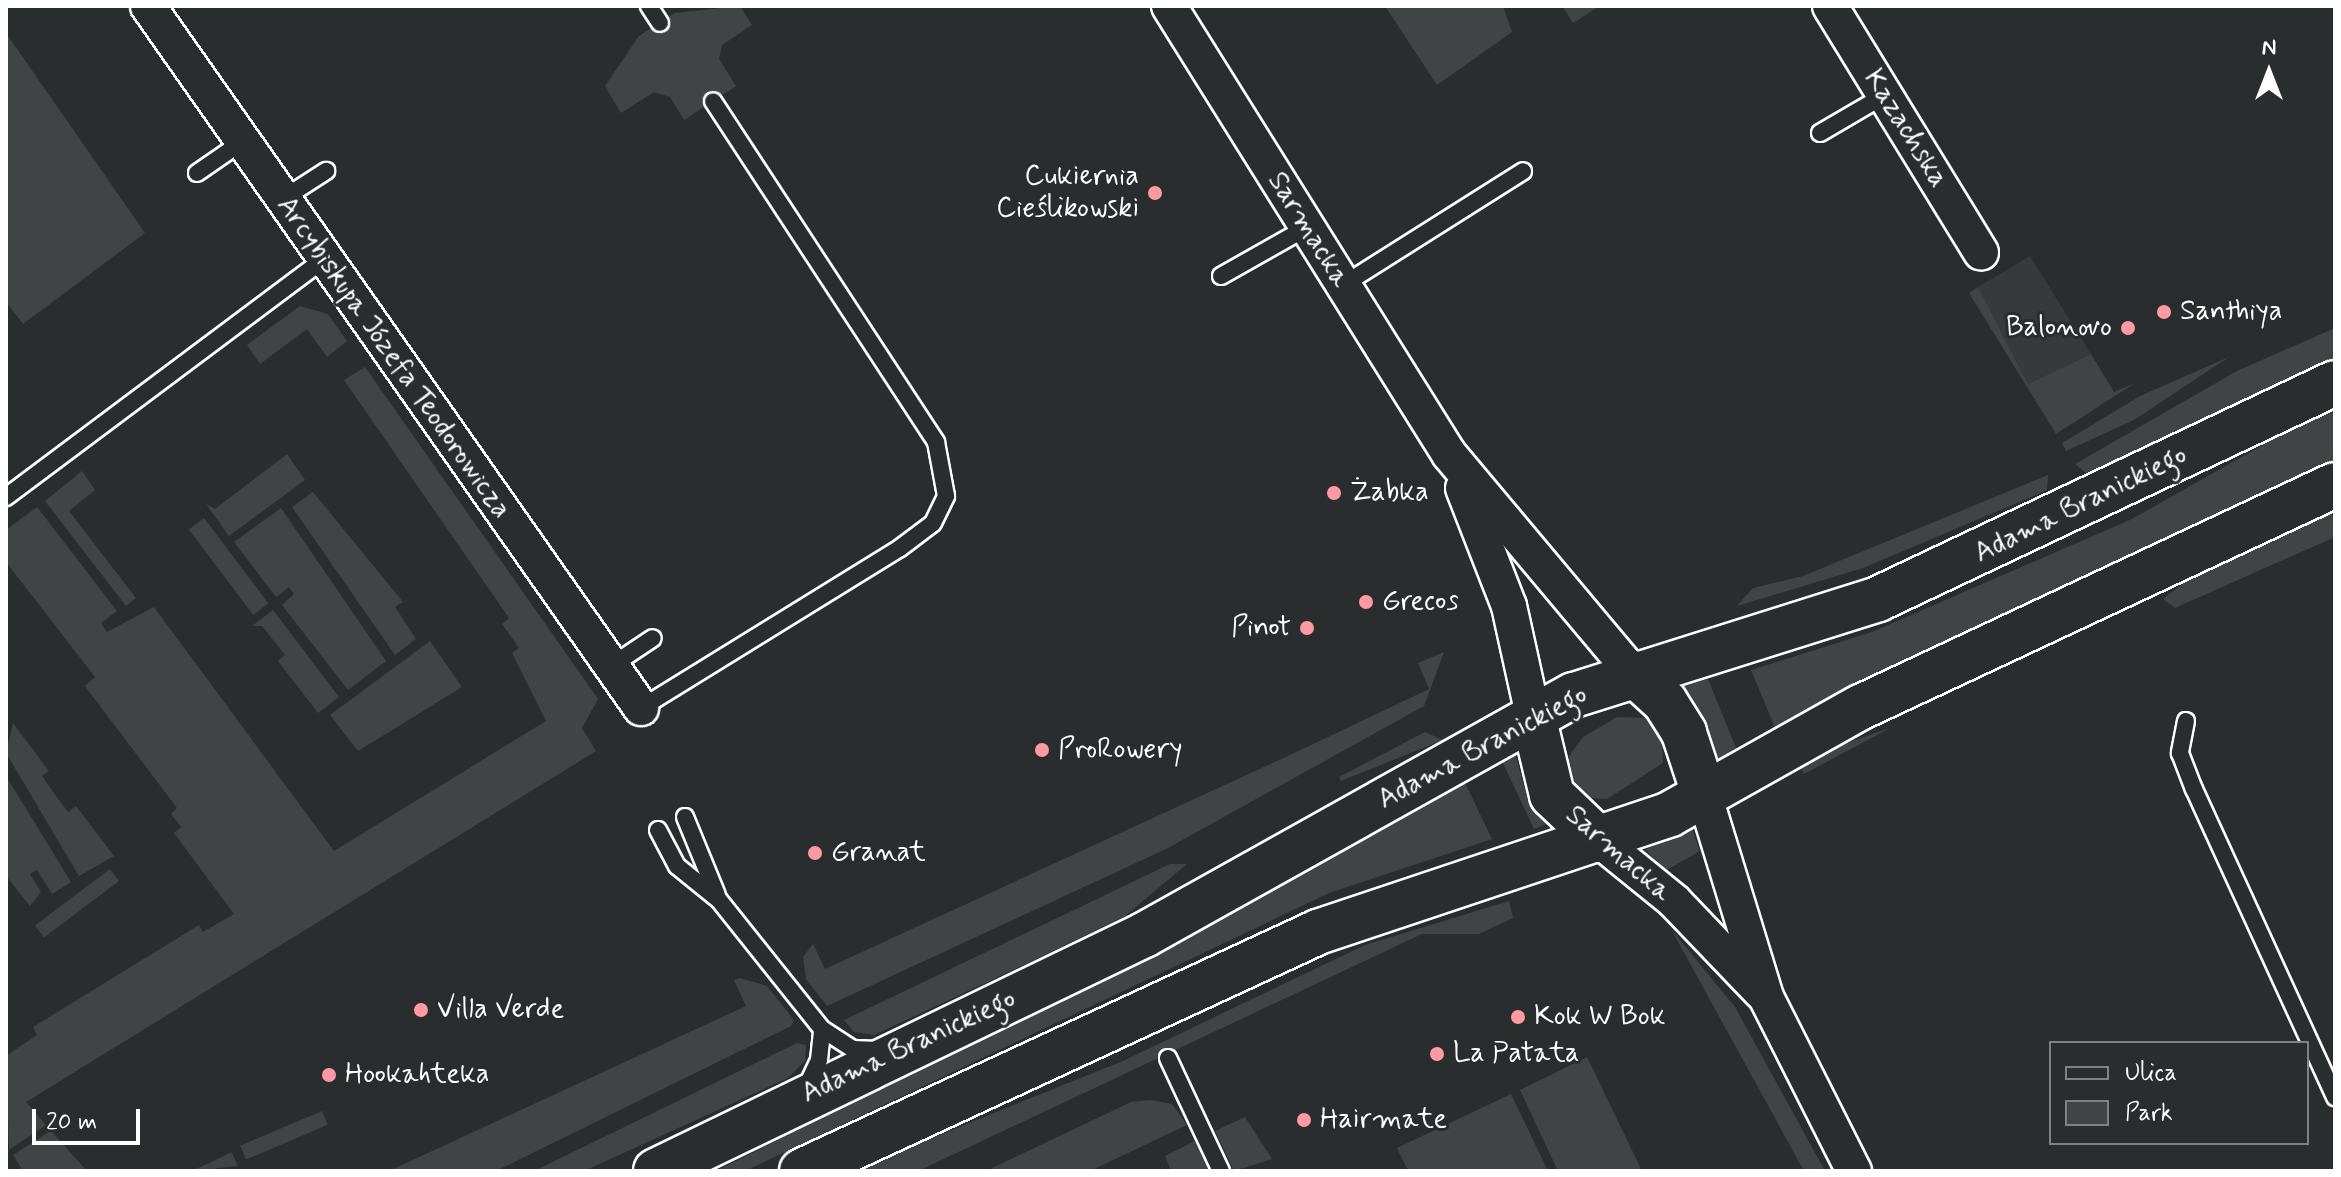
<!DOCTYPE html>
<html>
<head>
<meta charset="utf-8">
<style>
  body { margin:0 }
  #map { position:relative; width:2341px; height:1177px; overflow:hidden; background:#2a2d2e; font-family:Mynerve,sans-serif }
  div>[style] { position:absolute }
  .built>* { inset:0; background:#373a3b }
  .green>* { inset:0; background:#414445; transform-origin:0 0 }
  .roads { filter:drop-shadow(2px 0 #fff) drop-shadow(-2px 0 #fff) drop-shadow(0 2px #fff) drop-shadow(0 -2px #fff) }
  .service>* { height:16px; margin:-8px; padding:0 8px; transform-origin:8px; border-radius:8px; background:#2a2d2e }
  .minor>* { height:34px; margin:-17px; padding:0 17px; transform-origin:17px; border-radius:17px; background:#2a2d2e }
  .secondary>* { height:44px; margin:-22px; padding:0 22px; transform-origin:22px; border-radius:22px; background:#2a2d2e }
  .dots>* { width:22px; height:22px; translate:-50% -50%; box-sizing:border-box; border:4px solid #2a2d2e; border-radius:50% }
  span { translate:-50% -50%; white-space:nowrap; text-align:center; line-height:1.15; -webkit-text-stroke:6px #2a2d2e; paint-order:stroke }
  .street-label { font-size:28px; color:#fff }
  .poi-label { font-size:28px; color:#fff }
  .right { translate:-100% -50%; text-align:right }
  .left { translate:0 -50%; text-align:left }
  .frame { position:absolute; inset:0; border:8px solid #fff; pointer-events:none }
  .legend { position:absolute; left:2049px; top:1041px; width:260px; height:104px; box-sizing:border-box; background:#2a2d2e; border:2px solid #7f8182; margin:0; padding:10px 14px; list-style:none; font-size:24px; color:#fff }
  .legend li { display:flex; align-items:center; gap:16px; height:40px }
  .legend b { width:40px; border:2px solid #7f8182 }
  .north { position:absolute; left:2229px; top:32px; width:80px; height:80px; -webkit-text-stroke:6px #2a2d2e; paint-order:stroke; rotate:0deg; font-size:22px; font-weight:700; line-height:32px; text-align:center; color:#fff }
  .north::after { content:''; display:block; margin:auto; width:28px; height:36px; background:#fff; clip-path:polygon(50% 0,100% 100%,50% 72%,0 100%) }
  .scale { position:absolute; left:32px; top:1109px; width:108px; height:36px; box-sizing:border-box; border:4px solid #fff; border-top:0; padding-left:10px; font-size:24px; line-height:28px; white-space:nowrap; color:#fff; -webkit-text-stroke:6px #2a2d2e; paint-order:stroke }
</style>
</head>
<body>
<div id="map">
  <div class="built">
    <i style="clip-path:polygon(2030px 256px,2091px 354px,2028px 384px,1978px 287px)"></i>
  </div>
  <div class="green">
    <i style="clip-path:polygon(740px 6px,752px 25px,722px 45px,719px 59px,736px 86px,684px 120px,670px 97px,654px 92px,621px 113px,605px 86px,639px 36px,675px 13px)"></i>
    <i style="clip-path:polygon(1385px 6px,1503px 6px,1512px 32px,1437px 85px)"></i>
    <i style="clip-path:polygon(1562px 6px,1600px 6px,1573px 23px)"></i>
    <i style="clip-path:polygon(6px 33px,145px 233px,23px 324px,6px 302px)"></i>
    <i style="clip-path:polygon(1978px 287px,2028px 384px,2091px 354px,2114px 392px,2135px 383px,2056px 434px,1969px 293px)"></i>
    <i style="clip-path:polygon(300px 306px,328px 314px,347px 341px,327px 357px,307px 329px,260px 364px,247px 345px)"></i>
    <i style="clip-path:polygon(2335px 328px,2335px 361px,2086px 473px,2075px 464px,2237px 371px)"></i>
    <i style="clip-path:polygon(2229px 357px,2134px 420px,2066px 451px,2062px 443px,2140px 396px)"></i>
    <i style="clip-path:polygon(365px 367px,598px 699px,582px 728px,596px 751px,26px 1102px,46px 1125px,9px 1150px,6px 1056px,37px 1035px,33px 1027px,199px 925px,203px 932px,234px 914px,174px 833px,181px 827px,171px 814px,177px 808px,85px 686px,95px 677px,6px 562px,6px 530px,37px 507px,117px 611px,101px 623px,107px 632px,154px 607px,334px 851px,546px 721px,512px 653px,519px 648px,502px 624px,509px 618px,344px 380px)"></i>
    <i style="clip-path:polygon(2335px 404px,2335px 463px,2145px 547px,1776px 730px,1751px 670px,1872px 632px,2132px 519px)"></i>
    <i style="clip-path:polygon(287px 454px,305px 480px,229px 536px,206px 504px,215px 509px)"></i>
    <i style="clip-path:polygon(82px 471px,95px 490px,69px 511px,136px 598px,126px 606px,45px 501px)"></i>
    <i style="clip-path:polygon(2048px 475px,2047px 490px,2038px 494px,1863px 568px,1737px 606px,1753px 588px,1803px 576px)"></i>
    <i style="clip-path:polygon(313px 492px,403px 602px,395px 607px,416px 639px,395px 655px,292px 507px)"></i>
    <i style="clip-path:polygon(2335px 505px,2335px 537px,2175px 608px,2163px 599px,2200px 570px)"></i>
    <i style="clip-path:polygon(281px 508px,386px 661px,348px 690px,282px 605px,294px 594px,289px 587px,276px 597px,234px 542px)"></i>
    <i style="left:204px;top:518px;width:107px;height:19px;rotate:53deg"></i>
    <i style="clip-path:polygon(273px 610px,339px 697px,318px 713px,278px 661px,285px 655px,262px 626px,252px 626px)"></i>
    <i style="clip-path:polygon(430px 641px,462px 687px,358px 751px,330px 715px)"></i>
    <i style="clip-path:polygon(1444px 652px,1424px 706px,1166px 849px,827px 1006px,806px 979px,803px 957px,813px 944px,825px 969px,1305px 748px,1429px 689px,1418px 663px)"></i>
    <i style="clip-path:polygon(1708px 679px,1736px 748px,1717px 759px,1683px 686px)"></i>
    <i style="clip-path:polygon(1617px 717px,1647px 718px,1662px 739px,1663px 763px,1607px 799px,1590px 798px,1568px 774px,1569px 756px,1583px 737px)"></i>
    <i style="clip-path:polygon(13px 723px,49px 771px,42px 776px,56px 796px,68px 812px,76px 806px,114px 856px,79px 876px,6px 753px)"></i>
    <i style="clip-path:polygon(1890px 728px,1804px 774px,1799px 764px,1844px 744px)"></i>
    <i style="clip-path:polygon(1425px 732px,1443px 740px,1341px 781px,1339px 777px)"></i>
    <i style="clip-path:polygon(1515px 754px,1527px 796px,1547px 824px,1534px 829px,1502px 761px)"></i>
    <i style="clip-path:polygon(6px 776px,71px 882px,52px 894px,37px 870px,30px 874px,41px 892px,30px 906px,6px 876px)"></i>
    <i style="clip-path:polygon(1465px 783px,1492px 839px,1329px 893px,745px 1171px,716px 1171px,1186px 935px)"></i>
    <i style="clip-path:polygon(1691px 826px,1700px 851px,1667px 870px,1645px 850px)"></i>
    <i style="clip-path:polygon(1170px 864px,1187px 864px,1125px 916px,1028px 963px,874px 1035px,854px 1032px,844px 1020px)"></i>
    <i style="left:110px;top:869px;width:15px;height:94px;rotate:53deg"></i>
    <i style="clip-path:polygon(1509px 901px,1513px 918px,1479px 934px,1422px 934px,918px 1171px,850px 1171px,1123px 1061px,1365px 945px)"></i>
    <i style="clip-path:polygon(1671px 929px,1735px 1007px,1825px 1171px,1804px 1171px)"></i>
    <i style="clip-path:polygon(740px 978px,767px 986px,794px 1020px,791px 1026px,496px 1171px,389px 1171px,746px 1006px,734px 980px)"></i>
    <i style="clip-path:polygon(797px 1043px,806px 1045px,805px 1061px,788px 1078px,584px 1171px,534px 1171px)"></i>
    <i style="clip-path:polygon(1587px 1057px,1642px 1171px,1558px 1171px,1520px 1090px)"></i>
    <i style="clip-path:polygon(1511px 1094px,1548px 1171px,1408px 1171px,1397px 1148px)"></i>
    <i style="clip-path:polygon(1150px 1100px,1172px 1104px,1187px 1125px,1090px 1171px,986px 1171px,1131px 1102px)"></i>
    <i style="left:322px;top:1111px;width:15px;height:89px;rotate:67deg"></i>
    <i style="clip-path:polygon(1245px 1117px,1272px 1159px,1234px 1171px,1215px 1131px)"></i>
    <i style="clip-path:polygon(50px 1131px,53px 1133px,87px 1171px,23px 1171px,13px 1155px)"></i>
    <i style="clip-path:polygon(1195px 1141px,1209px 1171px,1171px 1171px,1165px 1156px)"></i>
    <i style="clip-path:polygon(232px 1153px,238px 1166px,192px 1171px,230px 1153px)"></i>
  </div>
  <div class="roads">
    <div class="service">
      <i style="left:649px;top:6px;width:20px;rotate:57deg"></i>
      <i style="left:1820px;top:133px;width:75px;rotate:-30.3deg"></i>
      <i style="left:197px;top:173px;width:55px;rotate:-34.6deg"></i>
      <i style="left:281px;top:200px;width:54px;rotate:-32.8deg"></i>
      <i style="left:1221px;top:276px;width:98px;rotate:-29.5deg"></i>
      <i style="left:1343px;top:285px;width:213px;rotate:-32.3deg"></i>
      <i style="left:6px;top:497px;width:396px;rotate:-36.8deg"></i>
      <i style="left:611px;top:666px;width:50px;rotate:-33.7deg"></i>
      <i style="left:641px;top:708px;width:304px;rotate:-31.7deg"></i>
      <i style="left:900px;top:548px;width:41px;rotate:-37.1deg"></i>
      <i style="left:933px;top:523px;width:30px;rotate:-64deg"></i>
      <i style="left:946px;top:496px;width:55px;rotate:-100.5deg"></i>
      <i style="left:936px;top:442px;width:407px;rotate:-123.2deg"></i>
      <i style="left:2186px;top:721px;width:33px;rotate:101deg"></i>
      <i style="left:2180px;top:753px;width:39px;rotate:69deg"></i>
      <i style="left:2194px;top:789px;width:339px;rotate:65.4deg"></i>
      <i style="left:685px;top:817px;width:84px;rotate:67.7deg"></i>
      <i style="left:658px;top:830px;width:41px;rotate:62.2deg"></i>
      <i style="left:677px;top:866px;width:54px;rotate:39deg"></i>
      <i style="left:719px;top:900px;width:165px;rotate:51.4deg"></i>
      <i style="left:822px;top:1029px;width:37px;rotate:33deg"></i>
      <i style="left:853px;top:1049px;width:25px;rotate:2deg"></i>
      <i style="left:1168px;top:1058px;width:125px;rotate:64.9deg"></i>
      <i style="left:806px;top:1088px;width:31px;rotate:-65deg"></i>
      <i style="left:819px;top:1060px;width:31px;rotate:-84deg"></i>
    </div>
    <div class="minor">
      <i style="left:148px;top:6px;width:858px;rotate:54.92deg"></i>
      <i style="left:1169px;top:6px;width:528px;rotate:57.99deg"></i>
      <i style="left:1449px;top:454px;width:286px;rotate:50deg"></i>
      <i style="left:1830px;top:6px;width:289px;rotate:58.5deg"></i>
      <i style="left:1463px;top:488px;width:127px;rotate:68.7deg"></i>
      <i style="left:1509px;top:606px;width:117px;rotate:77.6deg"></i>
      <i style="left:1704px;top:794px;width:212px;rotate:73deg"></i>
      <i style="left:1766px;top:997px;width:195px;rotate:63.2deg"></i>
      <i style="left:1599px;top:840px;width:97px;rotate:39.1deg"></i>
      <i style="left:1674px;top:901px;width:126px;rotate:46.3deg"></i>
    </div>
    <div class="secondary">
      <i style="left:1633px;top:673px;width:43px;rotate:42.2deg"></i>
      <i style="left:1665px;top:702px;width:36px;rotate:58deg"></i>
      <i style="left:1684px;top:733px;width:64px;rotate:71.8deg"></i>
      <i style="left:1534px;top:720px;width:77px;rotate:76.5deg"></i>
      <i style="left:1552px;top:795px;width:65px;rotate:43.8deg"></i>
      <i style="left:656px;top:1171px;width:542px;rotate:-25.81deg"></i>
      <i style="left:1144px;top:935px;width:492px;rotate:-29.2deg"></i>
      <i style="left:1574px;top:695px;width:319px;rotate:-17.5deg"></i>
      <i style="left:1878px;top:599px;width:505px;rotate:-25.3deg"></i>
      <i style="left:802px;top:1171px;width:569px;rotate:-24.85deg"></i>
      <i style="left:1318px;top:932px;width:371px;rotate:-18.5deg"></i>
      <i style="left:1670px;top:814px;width:219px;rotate:-29.3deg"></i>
      <i style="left:1861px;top:707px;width:523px;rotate:-25.1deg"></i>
    </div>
  </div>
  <div class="dots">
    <i style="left:1155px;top:193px;background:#ff9aa2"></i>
    <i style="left:2164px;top:312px;background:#ff9aa2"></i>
    <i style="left:2128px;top:328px;background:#ff9aa2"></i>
    <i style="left:1334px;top:493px;background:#ff9aa2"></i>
    <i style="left:1366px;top:602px;background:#ff9aa2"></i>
    <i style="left:1307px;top:628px;background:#ff9aa2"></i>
    <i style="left:1042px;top:750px;background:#ff9aa2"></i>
    <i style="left:815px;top:853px;background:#ff9aa2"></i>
    <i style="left:421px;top:1010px;background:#ff9aa2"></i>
    <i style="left:1518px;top:1017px;background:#ff9aa2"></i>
    <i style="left:1437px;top:1054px;background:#ff9aa2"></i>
    <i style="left:329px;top:1075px;background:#ff9aa2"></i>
    <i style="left:1304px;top:1120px;background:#ff9aa2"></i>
  </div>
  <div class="street-label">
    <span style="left:1905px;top:129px;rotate:58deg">Kazachska</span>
    <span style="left:1308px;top:230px;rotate:58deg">Sarmacka</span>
    <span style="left:393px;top:358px;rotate:55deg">Arcybiskupa Józefa Teodorowicza</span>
    <span style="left:2081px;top:505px;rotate:-26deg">Adama Branickiego</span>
    <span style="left:1483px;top:748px;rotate:-28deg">Adama Branickiego</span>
    <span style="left:1618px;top:854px;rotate:41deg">Sarmacka</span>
    <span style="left:909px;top:1047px;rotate:-25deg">Adama Branickiego</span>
  </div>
  <div class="poi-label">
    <span class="right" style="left:1139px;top:193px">Cukiernia<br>Cieślikowski</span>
    <span class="left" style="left:2180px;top:312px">Santhiya</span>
    <span class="right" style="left:2112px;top:328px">Balonovo</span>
    <span class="left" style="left:1350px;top:493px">Żabka</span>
    <span class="left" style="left:1382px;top:602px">Grecos</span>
    <span class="right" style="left:1291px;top:628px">Pinot</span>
    <span class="left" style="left:1058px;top:750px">ProRowery</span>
    <span class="left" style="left:831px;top:853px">Granat</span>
    <span class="left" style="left:437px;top:1010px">Villa Verde</span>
    <span class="left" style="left:1534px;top:1017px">Kok W Bok</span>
    <span class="left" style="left:1453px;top:1054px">La Patata</span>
    <span class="left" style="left:345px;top:1075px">Hookahteka</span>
    <span class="left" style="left:1320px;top:1120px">Hairmate</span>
  </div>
  <div class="frame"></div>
  <ul class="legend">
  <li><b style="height:10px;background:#2a2d2e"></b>Ulica</li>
  <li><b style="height:22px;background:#414445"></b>Park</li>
  </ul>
  <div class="north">N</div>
  <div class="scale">20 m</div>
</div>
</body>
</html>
